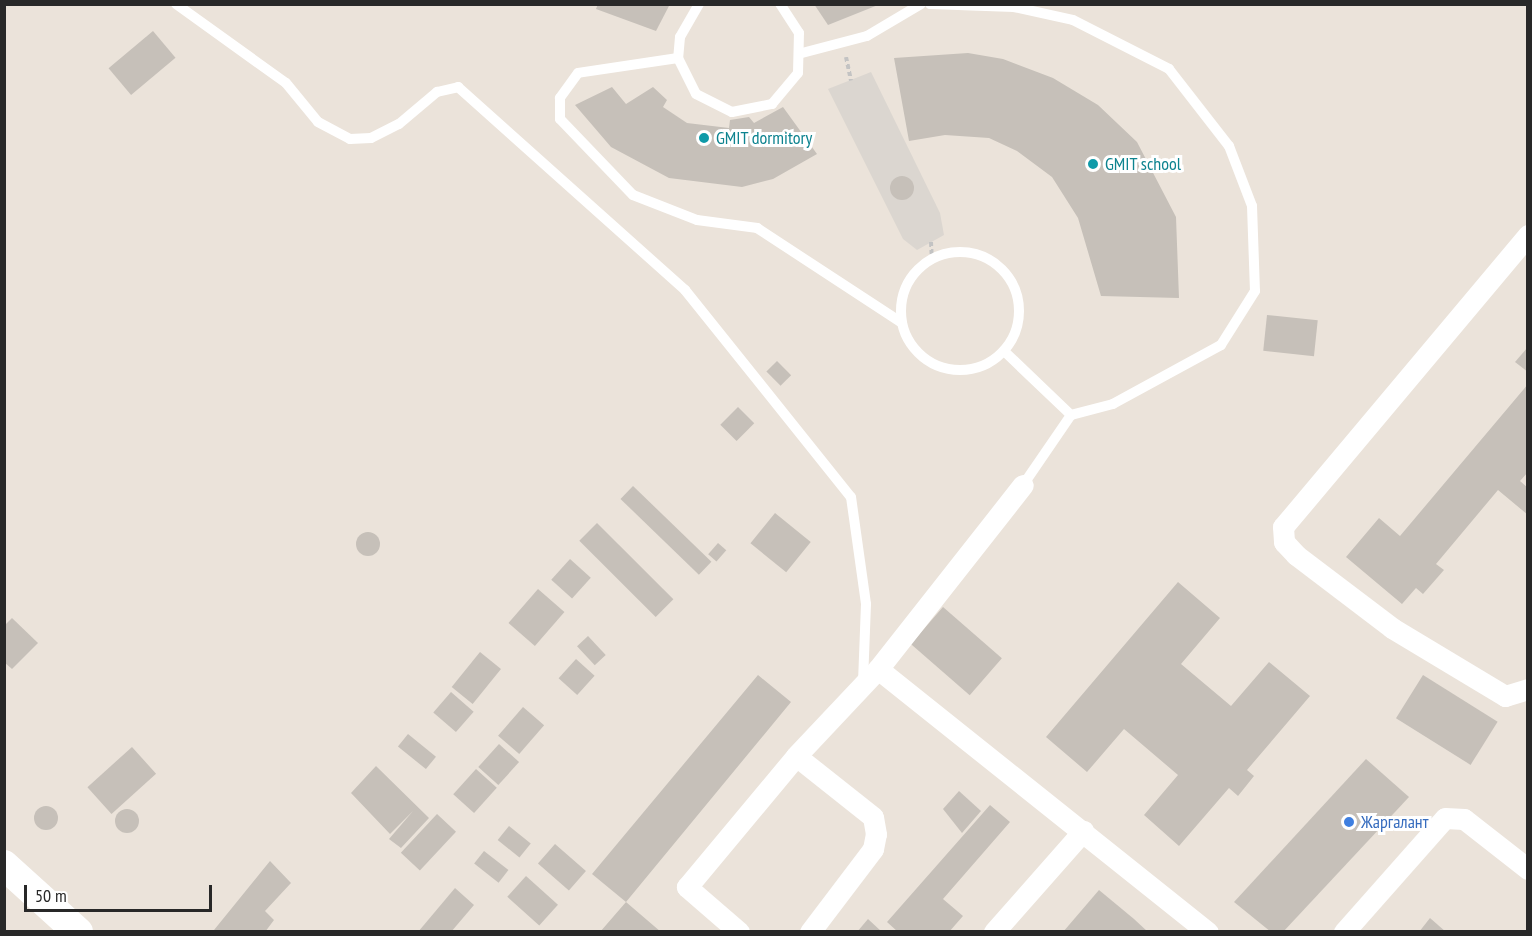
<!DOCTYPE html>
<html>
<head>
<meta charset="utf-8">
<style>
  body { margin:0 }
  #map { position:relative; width:1532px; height:936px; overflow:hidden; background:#ebe3da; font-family:"PT Sans Narrow",sans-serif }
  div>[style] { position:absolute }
  .plaza>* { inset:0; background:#dbd6d0 }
  .building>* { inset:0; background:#c6c0b9; transform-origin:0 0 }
  .round { border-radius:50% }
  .path>* { height:4px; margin-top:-2px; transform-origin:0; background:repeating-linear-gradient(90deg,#c3c3c3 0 4.5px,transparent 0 7.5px) }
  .lane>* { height:10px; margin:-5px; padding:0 5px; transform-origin:5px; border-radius:5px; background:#fff }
  .lane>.ring { margin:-5px; padding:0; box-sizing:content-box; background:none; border:10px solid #fff; border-radius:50% }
  .street>* { height:21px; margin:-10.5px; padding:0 10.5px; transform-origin:10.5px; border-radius:10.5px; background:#fff }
  .secondary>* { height:30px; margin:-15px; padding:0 15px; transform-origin:15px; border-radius:15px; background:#fff }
  .dots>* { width:16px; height:16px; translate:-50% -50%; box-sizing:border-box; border:3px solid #fff; border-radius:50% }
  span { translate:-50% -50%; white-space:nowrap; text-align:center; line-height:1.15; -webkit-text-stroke:6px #fff; paint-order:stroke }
  .culture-label { font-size:18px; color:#0d838f }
  .left { translate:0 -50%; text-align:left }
  .shop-label { font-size:18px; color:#366cbe }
  .frame { position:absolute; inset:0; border:6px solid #282828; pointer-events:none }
  .scale { position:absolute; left:24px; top:885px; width:188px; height:27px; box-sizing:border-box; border:3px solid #282828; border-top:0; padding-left:8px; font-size:18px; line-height:21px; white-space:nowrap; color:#282828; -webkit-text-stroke:4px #fff; paint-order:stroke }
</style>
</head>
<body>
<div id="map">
  <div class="plaza">
    <i style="clip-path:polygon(871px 72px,940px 213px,944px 235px,917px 250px,903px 239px,828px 89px)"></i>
  </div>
  <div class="building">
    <i style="clip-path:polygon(598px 4px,670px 4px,656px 31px,596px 9px)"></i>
    <i style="clip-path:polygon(814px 4px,878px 4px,878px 5px,828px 25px)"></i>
    <i style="left:153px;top:31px;width:35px;height:58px;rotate:50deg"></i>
    <i style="clip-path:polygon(968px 53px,1003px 59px,1053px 78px,1098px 105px,1137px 142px,1176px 217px,1179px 298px,1101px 296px,1078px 218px,1052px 177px,1017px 151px,989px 138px,945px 135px,909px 141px,894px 58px)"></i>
    <i style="clip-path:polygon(612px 87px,626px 104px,653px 87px,667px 100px,663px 107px,687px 123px,729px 128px,730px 120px,749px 117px,754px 123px,783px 107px,817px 154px,773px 179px,742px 187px,669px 178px,611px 147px,575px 105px)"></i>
    <i class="round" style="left:890px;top:176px;width:24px;height:24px"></i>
    <i style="left:1267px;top:315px;width:51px;height:36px;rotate:6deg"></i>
    <i style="clip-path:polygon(1528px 347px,1528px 372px,1515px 362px)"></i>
    <i style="left:777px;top:361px;width:20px;height:15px;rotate:45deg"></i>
    <i style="clip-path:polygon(1528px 384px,1528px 472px,1520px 481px,1528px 488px,1528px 515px,1498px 490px,1436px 564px,1444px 570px,1423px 594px,1416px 588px,1402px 604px,1346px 557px,1379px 518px,1400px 536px)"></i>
    <i style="left:738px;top:407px;width:23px;height:25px;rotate:45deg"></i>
    <i style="left:633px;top:486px;width:109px;height:18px;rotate:44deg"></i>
    <i style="left:775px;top:513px;width:46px;height:39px;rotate:39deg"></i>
    <i style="left:597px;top:523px;width:108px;height:25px;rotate:45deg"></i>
    <i class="round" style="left:356px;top:532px;width:24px;height:24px"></i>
    <i style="left:718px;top:543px;width:11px;height:15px;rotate:41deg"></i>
    <i style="left:570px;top:559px;width:28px;height:28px;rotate:42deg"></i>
    <i style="clip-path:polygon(1178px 582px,1220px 618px,1181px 664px,1231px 706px,1269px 662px,1310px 696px,1247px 770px,1254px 776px,1238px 796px,1229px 788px,1179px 846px,1144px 815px,1178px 775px,1124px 729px,1087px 772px,1046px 737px)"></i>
    <i style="left:538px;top:589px;width:35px;height:45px;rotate:41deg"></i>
    <i style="left:943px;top:607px;width:78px;height:49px;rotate:41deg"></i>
    <i style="clip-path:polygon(12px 618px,38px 643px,12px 669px,4px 662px,4px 626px)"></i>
    <i style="left:588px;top:636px;width:26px;height:15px;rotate:47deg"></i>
    <i style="left:480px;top:652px;width:27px;height:45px;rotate:39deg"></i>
    <i style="left:576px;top:659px;width:25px;height:26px;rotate:42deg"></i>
    <i style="clip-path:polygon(758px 675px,791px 702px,626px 902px,661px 932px,600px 932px,626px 902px,592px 874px)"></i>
    <i style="left:1423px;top:675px;width:88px;height:51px;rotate:32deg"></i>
    <i style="left:451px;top:692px;width:30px;height:27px;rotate:41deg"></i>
    <i style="left:523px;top:707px;width:28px;height:38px;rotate:41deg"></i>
    <i style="left:408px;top:734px;width:36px;height:16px;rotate:39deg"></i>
    <i style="left:499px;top:744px;width:27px;height:31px;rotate:42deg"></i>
    <i style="left:132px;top:747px;width:36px;height:60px;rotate:48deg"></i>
    <i style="clip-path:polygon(1366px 759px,1409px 797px,1283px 932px,1271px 932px,1234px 902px)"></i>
    <i style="clip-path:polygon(376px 766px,429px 818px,401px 848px,389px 839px,413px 811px,390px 834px,351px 793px)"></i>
    <i style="left:476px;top:769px;width:28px;height:34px;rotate:42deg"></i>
    <i style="clip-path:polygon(959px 791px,981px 811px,962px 833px,943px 809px)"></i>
    <i style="clip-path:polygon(990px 805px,1010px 822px,943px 899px,963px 916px,949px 932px,898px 932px,887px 922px)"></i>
    <i class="round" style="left:34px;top:806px;width:24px;height:24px"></i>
    <i class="round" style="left:115px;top:809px;width:24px;height:24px"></i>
    <i style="left:437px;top:814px;width:26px;height:53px;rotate:43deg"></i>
    <i style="left:509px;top:826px;width:28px;height:18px;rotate:39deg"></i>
    <i style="left:555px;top:844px;width:41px;height:26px;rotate:41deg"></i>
    <i style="left:484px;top:851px;width:31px;height:16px;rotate:38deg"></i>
    <i style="clip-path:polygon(270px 861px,291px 883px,265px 911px,274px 920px,265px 932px,214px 930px)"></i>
    <i style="left:526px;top:876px;width:43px;height:28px;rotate:42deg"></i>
    <i style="clip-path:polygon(455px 888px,474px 905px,451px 932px,418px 932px)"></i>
    <i style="clip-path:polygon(1099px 890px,1134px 919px,1148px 932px,1063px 932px)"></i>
    <i style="clip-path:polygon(1430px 918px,1446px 932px,1419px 932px)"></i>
    <i style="clip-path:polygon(868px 919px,882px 932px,857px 932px)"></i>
  </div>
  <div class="path">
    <i style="left:846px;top:57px;width:24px;rotate:78deg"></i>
    <i style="left:931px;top:242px;width:17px;rotate:87deg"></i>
  </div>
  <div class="lane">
    <i style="left:176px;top:4px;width:135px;rotate:35.7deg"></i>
    <i style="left:286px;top:83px;width:50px;rotate:50.6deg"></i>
    <i style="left:318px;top:122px;width:36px;rotate:28deg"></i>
    <i style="left:350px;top:139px;width:21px;rotate:-3deg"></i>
    <i style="left:371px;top:138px;width:31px;rotate:-27deg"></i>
    <i style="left:399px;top:124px;width:50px;rotate:-40.1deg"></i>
    <i style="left:437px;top:92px;width:22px;rotate:-13deg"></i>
    <i style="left:458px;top:87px;width:305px;rotate:41.8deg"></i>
    <i style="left:685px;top:290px;width:265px;rotate:51.3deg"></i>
    <i style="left:851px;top:497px;width:108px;rotate:82deg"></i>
    <i style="left:866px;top:604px;width:77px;rotate:92.2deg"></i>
    <i style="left:699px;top:4px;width:38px;rotate:120deg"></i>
    <i style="left:680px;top:37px;width:21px;rotate:95deg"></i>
    <i style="left:678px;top:58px;width:40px;rotate:63.4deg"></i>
    <i style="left:696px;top:94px;width:40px;rotate:26.6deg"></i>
    <i style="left:732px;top:112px;width:41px;rotate:-11.3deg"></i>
    <i style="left:772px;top:104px;width:40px;rotate:-50deg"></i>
    <i style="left:798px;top:73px;width:40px;rotate:-88.6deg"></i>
    <i style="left:799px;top:33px;width:35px;rotate:-123deg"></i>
    <i style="left:930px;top:4px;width:84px;rotate:2deg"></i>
    <i style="left:1014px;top:7px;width:60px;rotate:12.4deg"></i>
    <i style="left:1073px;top:20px;width:108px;rotate:27deg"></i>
    <i style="left:1169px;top:69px;width:98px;rotate:52.1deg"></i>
    <i style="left:1229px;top:146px;width:64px;rotate:69deg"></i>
    <i style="left:1252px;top:206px;width:85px;rotate:88deg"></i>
    <i style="left:1255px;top:291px;width:64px;rotate:122.2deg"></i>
    <i style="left:1221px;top:345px;width:123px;rotate:151.4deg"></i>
    <i style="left:1113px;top:404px;width:43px;rotate:165.3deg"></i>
    <i style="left:802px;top:53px;width:67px;rotate:-14.7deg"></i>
    <i style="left:867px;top:36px;width:63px;rotate:-30.7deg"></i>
    <i style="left:678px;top:58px;width:101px;rotate:171.5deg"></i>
    <i style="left:578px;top:73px;width:31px;rotate:126deg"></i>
    <i style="left:560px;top:98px;width:21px;rotate:90deg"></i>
    <i style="left:560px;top:119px;width:105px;rotate:46.2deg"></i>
    <i style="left:633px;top:195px;width:69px;rotate:21.3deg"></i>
    <i style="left:697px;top:220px;width:61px;rotate:7.6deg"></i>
    <i style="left:757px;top:228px;width:173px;rotate:33.2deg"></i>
    <i class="ring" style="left:901px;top:252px;width:108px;height:108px"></i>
    <i style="left:1004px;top:351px;width:93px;rotate:43.7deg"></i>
    <i style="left:1071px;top:415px;width:85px;rotate:124.4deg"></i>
  </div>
  <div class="street">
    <i style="left:1528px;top:235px;width:381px;rotate:130deg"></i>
    <i style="left:1283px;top:527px;width:15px;rotate:86deg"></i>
    <i style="left:1284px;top:542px;width:18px;rotate:47deg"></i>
    <i style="left:1296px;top:555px;width:121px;rotate:37.2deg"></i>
    <i style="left:1392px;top:628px;width:132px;rotate:31deg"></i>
    <i style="left:1505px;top:696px;width:24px;rotate:-17deg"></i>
    <i style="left:878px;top:669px;width:234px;rotate:-51.8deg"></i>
    <i style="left:739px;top:932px;width:69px;rotate:-139.1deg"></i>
    <i style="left:687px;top:887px;width:170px;rotate:-50.2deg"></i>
    <i style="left:810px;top:932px;width:104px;rotate:-52.8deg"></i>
    <i style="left:873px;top:849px;width:15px;rotate:-79deg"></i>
    <i style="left:876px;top:834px;width:17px;rotate:-100deg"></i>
    <i style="left:873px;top:817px;width:98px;rotate:-141.6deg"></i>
    <i style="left:796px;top:756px;width:120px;rotate:-46.7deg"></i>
    <i style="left:878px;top:669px;width:422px;rotate:38.6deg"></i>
    <i style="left:994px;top:932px;width:135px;rotate:-48.6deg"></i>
    <i style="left:1344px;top:932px;width:152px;rotate:-48.5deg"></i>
    <i style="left:1445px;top:818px;width:19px;rotate:3deg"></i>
    <i style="left:1464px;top:819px;width:81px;rotate:38deg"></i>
  </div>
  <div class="secondary">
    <i style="left:4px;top:865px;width:100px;rotate:42.2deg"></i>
  </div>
  <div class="dots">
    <i style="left:704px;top:138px;background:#0f9aa8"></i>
    <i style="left:1093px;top:164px;background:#0f9aa8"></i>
    <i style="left:1349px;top:822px;background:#3f7fe0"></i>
  </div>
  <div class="culture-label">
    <span class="left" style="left:716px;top:138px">GMIT dormitory</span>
    <span class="left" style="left:1105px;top:164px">GMIT school</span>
  </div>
  <div class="shop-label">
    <span class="left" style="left:1361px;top:822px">Жаргалант</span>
  </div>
  <div class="frame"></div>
  <div class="scale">50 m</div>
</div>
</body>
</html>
